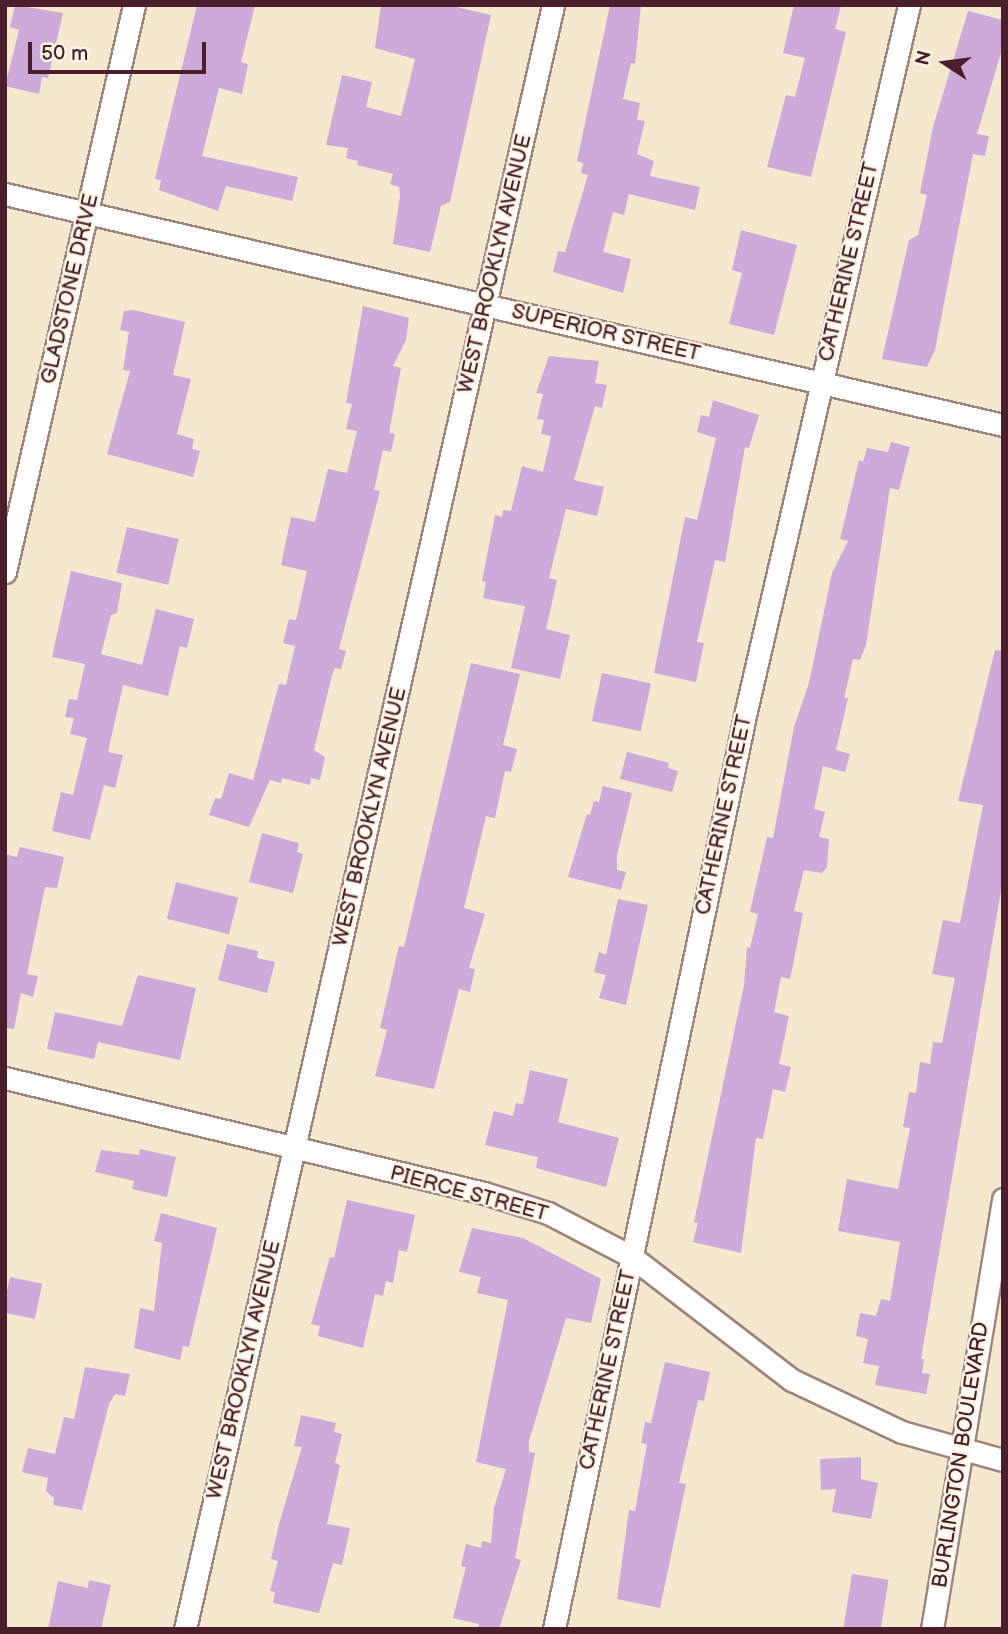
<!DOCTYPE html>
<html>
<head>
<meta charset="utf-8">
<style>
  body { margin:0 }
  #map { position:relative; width:1008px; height:1634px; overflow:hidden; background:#f4e9cf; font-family:"Balsamiq Sans",sans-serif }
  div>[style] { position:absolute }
  .building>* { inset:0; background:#cdaada; transform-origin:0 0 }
  .roads { filter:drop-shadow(2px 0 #9f847d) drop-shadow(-2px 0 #9f847d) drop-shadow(0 2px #9f847d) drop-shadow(0 -2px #9f847d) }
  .minor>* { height:21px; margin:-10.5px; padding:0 10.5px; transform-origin:10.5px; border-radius:10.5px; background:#fff }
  span { translate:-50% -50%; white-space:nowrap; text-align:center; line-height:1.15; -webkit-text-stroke:5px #fcf5e5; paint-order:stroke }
  .street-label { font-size:21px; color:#4a1f2b }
  .frame { position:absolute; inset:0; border:7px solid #4a1f2b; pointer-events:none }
  .north { position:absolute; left:910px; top:28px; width:70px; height:70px; -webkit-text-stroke:5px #fcf5e5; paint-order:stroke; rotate:283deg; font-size:19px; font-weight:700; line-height:28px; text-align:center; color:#4a1f2b }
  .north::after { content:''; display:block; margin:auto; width:24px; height:32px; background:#4a1f2b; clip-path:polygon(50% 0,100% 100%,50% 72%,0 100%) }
  .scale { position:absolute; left:28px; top:42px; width:178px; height:32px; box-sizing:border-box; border:4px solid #4a1f2b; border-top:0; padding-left:9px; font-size:21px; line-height:24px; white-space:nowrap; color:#4a1f2b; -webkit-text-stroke:5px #fcf5e5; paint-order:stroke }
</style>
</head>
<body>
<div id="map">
  <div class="building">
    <i style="clip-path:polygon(15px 5px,63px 13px,48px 78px,42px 77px,39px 94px,5px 86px,19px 30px,10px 27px)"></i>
    <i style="clip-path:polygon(197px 5px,255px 5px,241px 62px,248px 64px,242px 94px,219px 88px,202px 156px,298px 177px,292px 201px,226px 186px,218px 211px,159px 190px,161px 180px,155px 179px)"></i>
    <i style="clip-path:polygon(381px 5px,448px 5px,491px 15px,450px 202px,441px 206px,430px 252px,393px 244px,400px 196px,399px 187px,390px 184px,393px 174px,357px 165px,358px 161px,346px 158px,348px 148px,326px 145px,342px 75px,372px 82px,366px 107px,401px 116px,415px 59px,375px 48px)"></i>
    <i style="clip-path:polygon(610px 5px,641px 5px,635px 64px,631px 63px,623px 99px,640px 103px,637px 120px,645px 121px,637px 154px,654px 161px,650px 176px,700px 187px,695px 210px,629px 194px,624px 215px,613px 212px,603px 252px,631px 259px,623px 293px,553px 272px,558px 251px,565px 252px,588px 175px,581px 173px,583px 163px,577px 161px)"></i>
    <i style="clip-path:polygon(794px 5px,841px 5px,835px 29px,846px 32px,811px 177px,767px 167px,786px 95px,795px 97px,805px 58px,783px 53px)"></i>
    <i style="clip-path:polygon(968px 11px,1003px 20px,1003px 46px,977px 134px,989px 136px,985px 156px,973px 154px,935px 350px,927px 367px,882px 359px,909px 240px,918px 235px,927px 195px,920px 193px,933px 127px)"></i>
    <i style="clip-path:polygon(741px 230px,797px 245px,774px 335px,729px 324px,742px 273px,732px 270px)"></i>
    <i style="clip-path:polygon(363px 306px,409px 318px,406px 340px,393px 366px,401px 368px,389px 433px,395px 434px,391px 452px,383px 450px,374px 490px,380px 491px,339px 649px,346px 651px,341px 669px,335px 668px,332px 675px,314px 750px,325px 757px,320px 780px,311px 778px,310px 785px,282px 778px,281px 783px,270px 780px,249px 827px,209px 815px,215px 798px,221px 799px,229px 773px,253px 780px,279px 684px,286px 685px,295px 646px,283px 643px,289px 619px,296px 620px,307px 571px,281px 565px,291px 517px,315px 522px,328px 469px,347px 473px,357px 431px,346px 429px,352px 404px,346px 403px)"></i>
    <i style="clip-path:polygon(134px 310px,185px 322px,173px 375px,191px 379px,177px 434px,194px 439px,192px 449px,200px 451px,193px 477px,107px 454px,130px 371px,123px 370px,129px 332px,120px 330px,124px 311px)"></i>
    <i style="clip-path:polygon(549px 356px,599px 361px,595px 383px,607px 385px,602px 408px,595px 406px,574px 480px,604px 487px,597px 516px,566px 509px,549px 578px,557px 580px,546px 629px,570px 635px,560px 679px,511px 668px,525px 606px,483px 598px,486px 582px,482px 581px,495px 515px,502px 517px,503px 510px,511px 511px,522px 466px,543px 472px,551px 436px,541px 434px,544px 420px,537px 419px,543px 394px,536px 393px)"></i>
    <i style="clip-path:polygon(713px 400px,759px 415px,749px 448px,745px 447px,725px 562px,715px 560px,697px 642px,704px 643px,696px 682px,654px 673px,685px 517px,697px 520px,716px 438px,697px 432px,701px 415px,709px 417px)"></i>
    <i style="clip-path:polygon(891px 442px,910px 447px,899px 490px,890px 488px,866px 645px,860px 660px,853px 659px,844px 698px,848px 698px,836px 750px,850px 754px,845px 772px,823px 766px,814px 809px,825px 812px,819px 837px,829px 839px,827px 867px,822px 873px,804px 870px,794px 911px,803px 913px,794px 960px,790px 979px,781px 977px,774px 1012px,789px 1016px,779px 1064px,791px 1067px,785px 1092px,773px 1089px,763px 1139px,756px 1138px,741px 1253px,693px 1242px,698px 1223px,694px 1222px,744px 985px,747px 947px,750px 948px,758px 914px,750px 912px,767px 837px,773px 838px,794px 727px,809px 683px,832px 573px,848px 541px,840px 539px,859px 460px,863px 462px,867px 448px,888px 452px)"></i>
    <i style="left:127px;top:527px;width:53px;height:47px;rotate:13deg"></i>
    <i style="clip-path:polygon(71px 571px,122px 583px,117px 613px,111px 615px,101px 654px,142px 665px,156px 609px,194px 619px,187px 648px,180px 646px,168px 696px,123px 685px,108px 752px,123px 755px,115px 788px,104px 785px,90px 840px,52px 831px,61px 792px,73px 795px,87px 738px,70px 734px,74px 718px,65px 717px,69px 699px,77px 700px,85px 664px,52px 657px)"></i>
    <i style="clip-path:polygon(995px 650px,1003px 651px,1003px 879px,921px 1359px,924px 1359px,922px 1373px,930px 1374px,926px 1394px,875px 1385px,879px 1366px,863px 1363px,868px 1339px,856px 1336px,860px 1313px,876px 1316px,881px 1299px,890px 1301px,900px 1242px,838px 1231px,847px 1179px,898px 1189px,910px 1128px,903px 1127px,909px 1092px,916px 1093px,920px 1062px,930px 1064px,933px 1042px,942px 1043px,955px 978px,932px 974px,943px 920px,960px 923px,983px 805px,958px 801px)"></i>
    <i style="clip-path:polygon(471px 663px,520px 674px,503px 745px,517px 749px,511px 772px,505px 771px,495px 818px,486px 816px,464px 908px,485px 914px,469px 968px,475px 969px,470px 992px,459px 989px,434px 1089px,375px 1076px,387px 1030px,380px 1028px,399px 946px,404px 947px)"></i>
    <i style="left:602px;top:673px;width:50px;height:49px;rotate:12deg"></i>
    <i style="clip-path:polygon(627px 752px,669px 763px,668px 768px,678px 771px,672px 792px,620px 779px)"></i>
    <i style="clip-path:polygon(603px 786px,632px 793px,617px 855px,617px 870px,626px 872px,621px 890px,568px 877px,587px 814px,590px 815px,594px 801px,599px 802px)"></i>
    <i style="clip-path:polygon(262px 833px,299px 843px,297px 852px,303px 854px,293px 893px,249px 882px)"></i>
    <i style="clip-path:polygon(20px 847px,64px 857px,57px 888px,45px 887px,27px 974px,38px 976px,33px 997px,21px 993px,14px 1029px,5px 1028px,5px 854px,17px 857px)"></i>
    <i style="left:176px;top:882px;width:64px;height:38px;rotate:14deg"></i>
    <i style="clip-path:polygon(618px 899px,648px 905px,626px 1005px,599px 998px,606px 975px,594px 972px,599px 952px,606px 955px)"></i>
    <i style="clip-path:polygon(227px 944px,258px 951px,257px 958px,275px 962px,267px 993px,218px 980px)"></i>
    <i style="clip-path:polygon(138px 975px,196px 988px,180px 1060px,98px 1042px,94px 1059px,47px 1049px,55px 1012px,122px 1026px)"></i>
    <i style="clip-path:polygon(530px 1070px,568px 1079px,558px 1122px,619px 1138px,606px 1187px,536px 1168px,538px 1157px,485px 1145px,494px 1111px,513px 1116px,516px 1103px,523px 1104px)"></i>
    <i style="clip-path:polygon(140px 1149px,176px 1157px,167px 1197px,132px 1189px,134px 1181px,95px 1172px,101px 1150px,139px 1155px)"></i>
    <i style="clip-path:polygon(347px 1200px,415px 1215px,407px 1252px,399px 1250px,393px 1283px,386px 1281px,383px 1296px,375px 1294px,363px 1348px,318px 1336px,320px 1326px,311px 1324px,330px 1257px,334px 1258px)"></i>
    <i style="clip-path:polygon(161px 1213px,217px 1228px,189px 1347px,183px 1346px,180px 1360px,134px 1348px,140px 1308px,154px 1311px,162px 1243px,154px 1241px)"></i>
    <i style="clip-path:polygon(472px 1228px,523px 1238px,601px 1279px,591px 1323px,566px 1318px,529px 1441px,529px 1452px,535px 1453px,515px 1558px,521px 1560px,499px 1629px,478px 1629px,479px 1624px,453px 1618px,466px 1567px,461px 1566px,466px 1544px,481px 1548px,482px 1541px,491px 1543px,494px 1508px,506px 1469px,476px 1462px,508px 1300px,477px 1293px,481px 1277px,459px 1272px)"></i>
    <i style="left:10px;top:1277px;width:33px;height:36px;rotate:12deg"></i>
    <i style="clip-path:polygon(665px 1362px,710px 1372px,704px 1401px,698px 1400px,679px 1483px,686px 1484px,660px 1608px,617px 1599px,629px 1510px,635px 1511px,647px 1444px,641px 1443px,645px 1422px,651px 1423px)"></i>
    <i style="clip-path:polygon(85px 1367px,130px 1374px,125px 1396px,115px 1394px,109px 1404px,82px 1510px,53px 1505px,54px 1498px,46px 1491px,48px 1478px,22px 1472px,28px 1448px,55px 1454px,64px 1417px,74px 1419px)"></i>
    <i style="clip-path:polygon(301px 1415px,336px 1423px,334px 1432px,342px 1434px,335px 1463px,340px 1465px,327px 1524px,350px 1528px,342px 1565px,333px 1563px,319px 1613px,273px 1603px,275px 1592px,270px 1591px,278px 1561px,271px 1559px,279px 1524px,302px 1447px,294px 1446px)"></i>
    <i style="clip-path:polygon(861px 1457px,861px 1479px,878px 1483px,871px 1519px,832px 1512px,836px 1489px,821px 1490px,820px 1459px)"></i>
    <i style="left:852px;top:1574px;width:37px;height:56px;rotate:9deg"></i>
    <i style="clip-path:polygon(89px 1580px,111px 1585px,101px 1629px,48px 1629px,58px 1581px,88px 1588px)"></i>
  </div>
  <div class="roads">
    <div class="minor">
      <i style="left:5px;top:194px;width:1024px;rotate:13.03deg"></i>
      <i style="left:5px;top:572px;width:581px;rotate:-77.18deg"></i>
      <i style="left:5px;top:1078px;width:493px;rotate:13.5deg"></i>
      <i style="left:484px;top:1193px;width:67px;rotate:17.4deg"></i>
      <i style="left:548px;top:1213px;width:95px;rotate:27.6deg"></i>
      <i style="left:632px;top:1257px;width:202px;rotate:37.6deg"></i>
      <i style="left:792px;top:1380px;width:122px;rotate:25.3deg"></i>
      <i style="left:902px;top:1432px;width:105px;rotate:15.5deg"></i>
      <i style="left:185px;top:1629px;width:1665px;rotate:-77.23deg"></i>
      <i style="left:554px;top:1629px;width:938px;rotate:-78.19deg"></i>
      <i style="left:746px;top:711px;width:725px;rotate:-77deg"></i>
      <i style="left:932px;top:1629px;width:436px;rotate:-80.6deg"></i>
    </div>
  </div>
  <div class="street-label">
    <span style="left:849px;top:262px;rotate:-77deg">CATHERINE STREET</span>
    <span style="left:495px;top:264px;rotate:-77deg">WEST BROOKLYN AVENUE</span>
    <span style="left:70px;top:289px;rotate:-77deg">GLADSTONE DRIVE</span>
    <span style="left:606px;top:333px;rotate:13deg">SUPERIOR STREET</span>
    <span style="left:724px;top:815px;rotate:-78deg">CATHERINE STREET</span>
    <span style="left:370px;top:817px;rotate:-77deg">WEST BROOKLYN AVENUE</span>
    <span style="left:469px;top:1194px;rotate:15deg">PIERCE STREET</span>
    <span style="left:244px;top:1370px;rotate:-77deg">WEST BROOKLYN AVENUE</span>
    <span style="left:608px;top:1370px;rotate:-78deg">CATHERINE STREET</span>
    <span style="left:961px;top:1455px;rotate:-81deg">BURLINGTON BOULEVARD</span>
  </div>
  <div class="frame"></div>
  <div class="north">N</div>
  <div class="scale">50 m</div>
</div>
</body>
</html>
